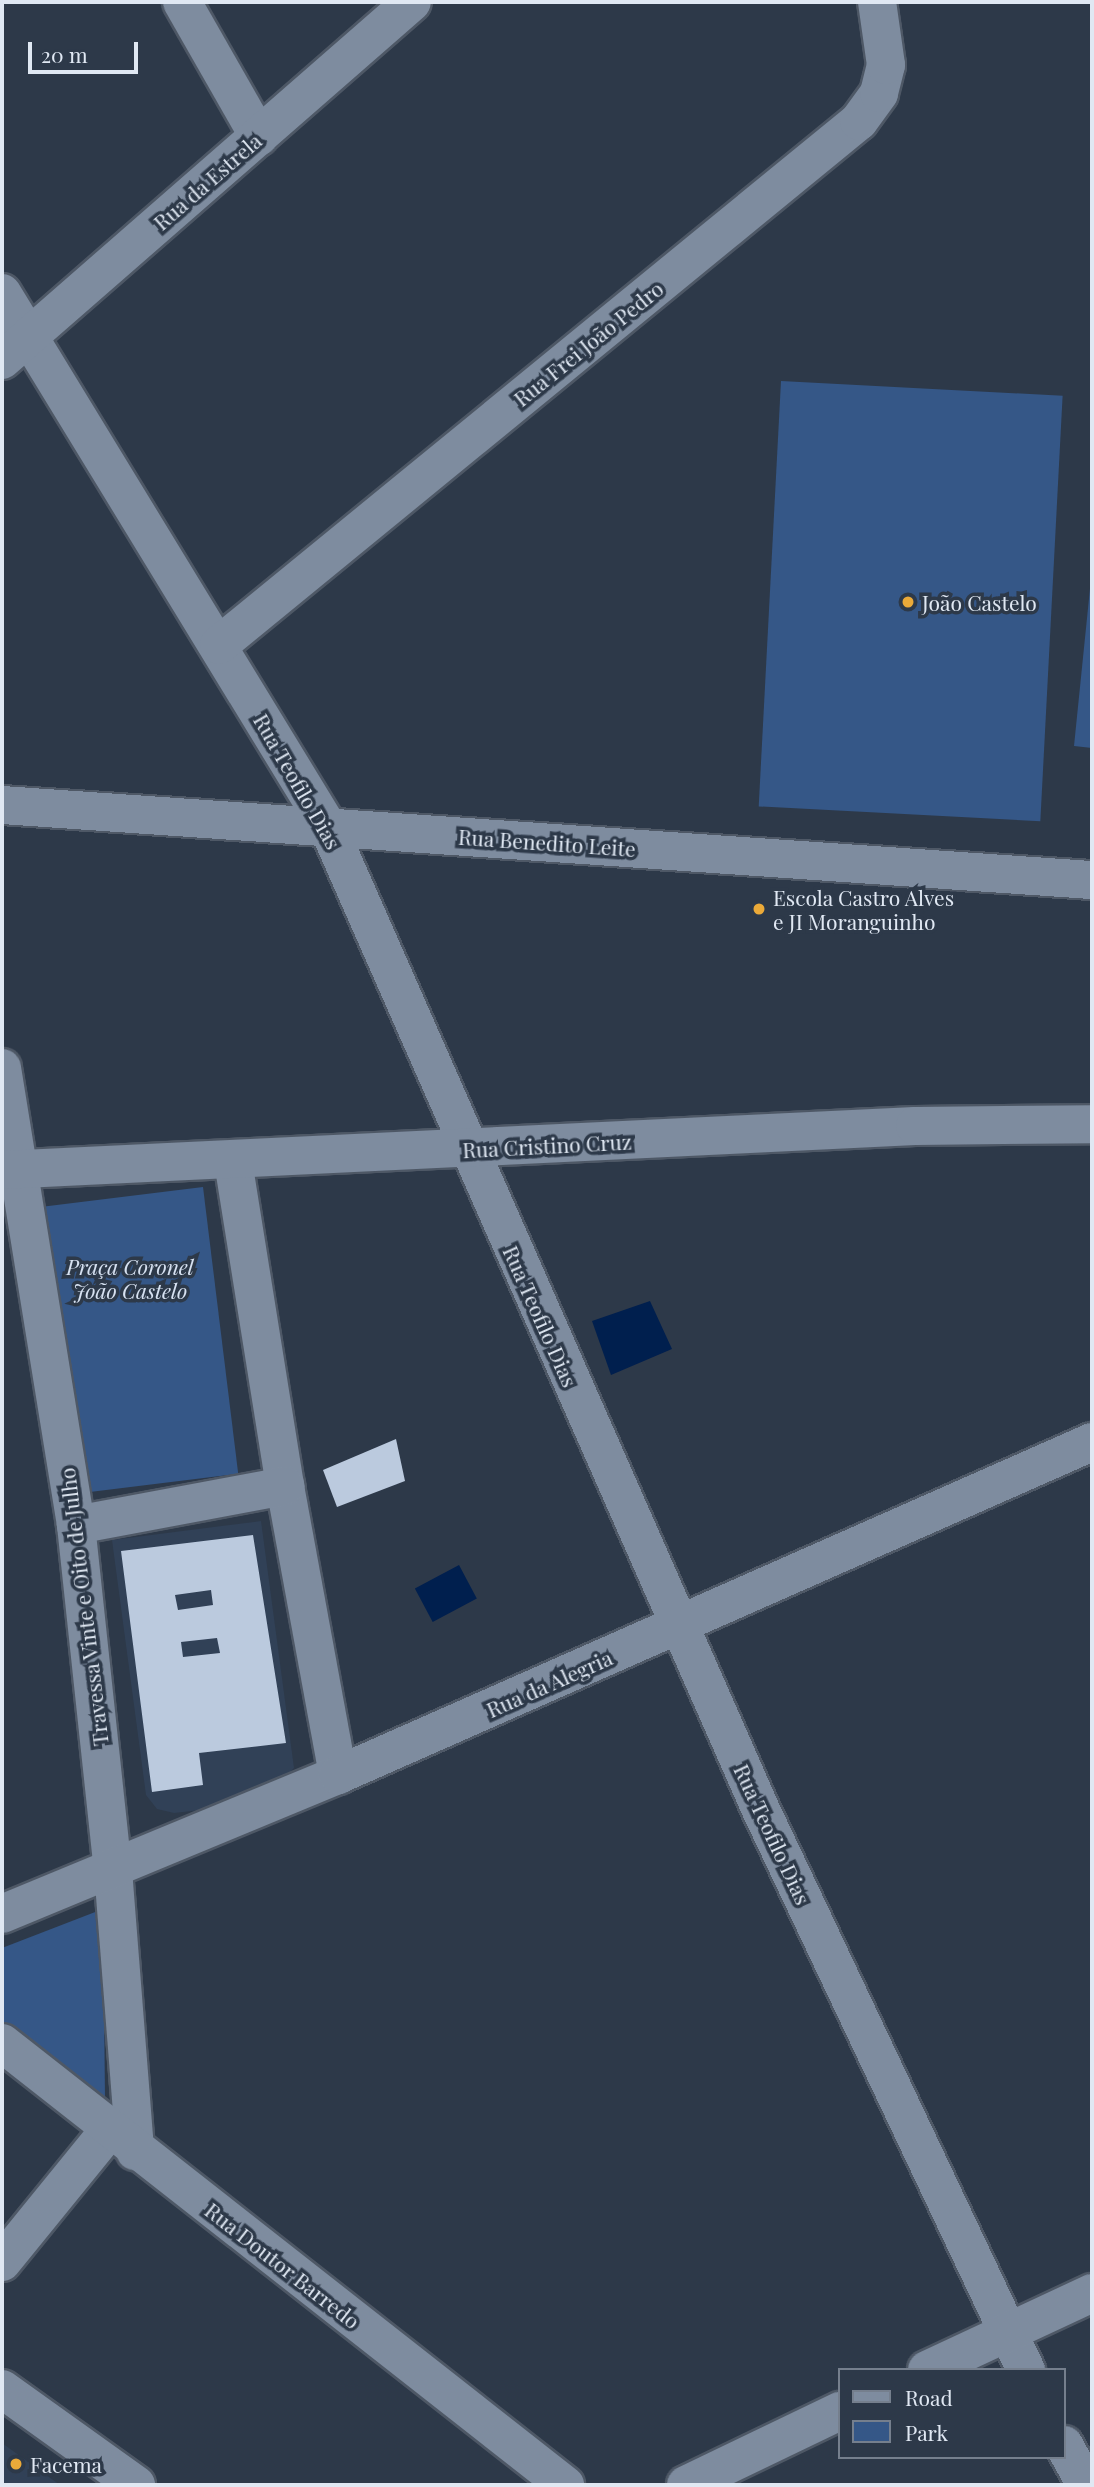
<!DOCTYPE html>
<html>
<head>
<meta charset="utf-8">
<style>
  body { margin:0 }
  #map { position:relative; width:1094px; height:2487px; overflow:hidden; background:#2d3949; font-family:"Playfair Display",serif }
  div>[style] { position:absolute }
  .built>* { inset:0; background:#314157 }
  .green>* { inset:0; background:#355787; transform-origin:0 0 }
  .water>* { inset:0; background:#001f4e; transform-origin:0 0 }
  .building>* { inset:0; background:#bbcade }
  .roads { filter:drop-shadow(2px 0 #4e5866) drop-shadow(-2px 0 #4e5866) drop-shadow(0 2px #4e5866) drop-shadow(0 -2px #4e5866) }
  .minor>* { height:38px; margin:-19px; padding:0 19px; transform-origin:19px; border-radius:19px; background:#7e8c9f }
  .tertiary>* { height:38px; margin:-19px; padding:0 19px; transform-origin:19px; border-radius:19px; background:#7e8c9f }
  .secondary>* { height:38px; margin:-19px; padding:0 19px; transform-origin:19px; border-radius:19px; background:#7e8c9f }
  .dots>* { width:19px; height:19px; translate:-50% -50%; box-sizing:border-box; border:4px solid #2d3949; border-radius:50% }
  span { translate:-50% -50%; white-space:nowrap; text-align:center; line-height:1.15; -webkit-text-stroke:7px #2d3949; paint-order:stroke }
  .street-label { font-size:21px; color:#e0e8f3 }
  .poi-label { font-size:21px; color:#e0e8f3 }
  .left { translate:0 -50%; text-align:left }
  .park-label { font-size:21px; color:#d7e2f2; font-style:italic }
  .frame { position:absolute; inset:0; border:4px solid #e0e8f3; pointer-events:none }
  .legend { position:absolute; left:838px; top:2368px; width:228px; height:91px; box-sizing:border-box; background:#2d3949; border:2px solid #757f8d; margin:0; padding:9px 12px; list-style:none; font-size:21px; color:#e0e8f3 }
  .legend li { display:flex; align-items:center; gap:14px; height:35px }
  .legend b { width:35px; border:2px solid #757f8d }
  .scale { position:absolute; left:28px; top:42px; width:110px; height:32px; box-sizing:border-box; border:4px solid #e0e8f3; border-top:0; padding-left:9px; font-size:21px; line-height:24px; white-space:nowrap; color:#e0e8f3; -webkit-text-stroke:5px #2d3949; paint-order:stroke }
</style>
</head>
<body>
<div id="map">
  <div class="built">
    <i style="clip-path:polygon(261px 1521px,294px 1768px,283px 1779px,218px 1808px,174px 1813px,157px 1809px,146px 1795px,112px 1540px)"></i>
    <i style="clip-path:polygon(2px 2443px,60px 2485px,2px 2485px)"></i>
  </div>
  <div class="green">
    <i style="left:781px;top:381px;width:282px;height:426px;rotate:3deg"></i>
    <i style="clip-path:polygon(1092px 569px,1092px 748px,1074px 746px)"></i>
    <i style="left:203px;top:1187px;width:289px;height:172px;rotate:83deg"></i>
    <i style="clip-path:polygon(103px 1909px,105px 2098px,2px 2027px,2px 1948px)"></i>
  </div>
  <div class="water">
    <i style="clip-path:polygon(650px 1301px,672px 1349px,611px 1375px,592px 1321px)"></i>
    <i style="left:459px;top:1565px;width:38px;height:50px;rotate:62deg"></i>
  </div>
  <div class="building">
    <i style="clip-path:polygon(396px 1439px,405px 1481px,337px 1507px,323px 1470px)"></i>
    <i style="clip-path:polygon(evenodd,253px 1535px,286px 1743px,199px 1753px,203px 1785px,152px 1792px,121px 1551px,253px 1535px,211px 1590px,213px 1605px,178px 1610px,175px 1595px,211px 1590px,253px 1535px,217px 1638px,220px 1653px,183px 1657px,181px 1642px,217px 1638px)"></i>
  </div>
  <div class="roads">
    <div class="minor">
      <i style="left:182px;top:2px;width:155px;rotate:60.3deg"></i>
      <i style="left:2px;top:293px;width:626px;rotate:58.6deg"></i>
      <i style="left:328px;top:827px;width:1074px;rotate:66.23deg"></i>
      <i style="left:761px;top:1810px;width:620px;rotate:64.68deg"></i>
      <i style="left:2px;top:360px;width:544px;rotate:-41.13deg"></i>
      <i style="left:219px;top:645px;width:827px;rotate:-39.31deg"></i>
      <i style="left:859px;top:121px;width:34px;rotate:-54deg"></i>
      <i style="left:879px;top:93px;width:29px;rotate:-76deg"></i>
      <i style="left:886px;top:65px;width:64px;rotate:-98.1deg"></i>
      <i style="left:2px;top:1068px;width:463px;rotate:80.8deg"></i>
      <i style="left:76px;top:1525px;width:347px;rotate:83.9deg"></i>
      <i style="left:113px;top:1870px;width:282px;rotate:85.5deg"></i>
      <i style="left:233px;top:1161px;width:329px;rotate:80.9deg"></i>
      <i style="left:285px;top:1486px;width:294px;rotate:79.6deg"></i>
      <i style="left:76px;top:1525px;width:213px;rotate:-10.6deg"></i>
      <i style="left:2px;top:1914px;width:364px;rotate:-22.5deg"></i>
      <i style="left:338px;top:1775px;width:824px;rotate:-23.83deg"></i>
      <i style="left:2px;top:2262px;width:171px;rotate:-50.9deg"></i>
      <i style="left:927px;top:2370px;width:182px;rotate:-25deg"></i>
      <i style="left:1064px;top:2445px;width:46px;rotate:61.2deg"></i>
      <i style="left:686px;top:2485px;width:171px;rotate:-25.7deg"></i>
    </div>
    <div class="tertiary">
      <i style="left:2px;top:805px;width:1093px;rotate:3.94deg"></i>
      <i style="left:2px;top:1170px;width:914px;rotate:-2.76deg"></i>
      <i style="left:915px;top:1126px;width:177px;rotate:-0.6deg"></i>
    </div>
    <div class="secondary">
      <i style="left:2px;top:2043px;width:716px;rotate:38.13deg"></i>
      <i style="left:2px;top:2389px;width:165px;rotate:35.6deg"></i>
    </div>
  </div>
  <div class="dots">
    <i style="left:908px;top:602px;background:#ebaa39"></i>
    <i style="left:759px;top:909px;background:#ebaa39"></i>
    <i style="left:16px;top:2464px;background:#ebaa39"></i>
  </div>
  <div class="street-label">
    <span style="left:207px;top:181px;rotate:-41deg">Rua da Estrela</span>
    <span style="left:588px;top:343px;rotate:-39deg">Rua Frei João Pedro</span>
    <span style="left:298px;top:781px;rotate:60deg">Rua Teofilo Dias</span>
    <span style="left:547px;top:842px;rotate:4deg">Rua Benedito Leite</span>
    <span style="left:547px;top:1145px;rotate:-3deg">Rua Cristino Cruz</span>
    <span style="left:541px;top:1316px;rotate:66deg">Rua Teofilo Dias</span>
    <span style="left:83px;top:1607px;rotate:-97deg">Travessa Vinte e Oito de Julho</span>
    <span style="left:549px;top:1683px;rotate:-24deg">Rua da Alegria</span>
    <span style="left:773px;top:1834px;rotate:65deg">Rua Teofilo Dias</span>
    <span style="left:283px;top:2265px;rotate:38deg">Rua Doutor Barredo</span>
  </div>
  <div class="poi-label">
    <span class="left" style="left:922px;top:602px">João Castelo</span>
    <span class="left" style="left:773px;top:909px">Escola Castro Alves<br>e JI Moranguinho</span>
    <span class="left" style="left:30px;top:2464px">Facema</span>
  </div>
  <div class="park-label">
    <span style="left:130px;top:1278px">Praça Coronel<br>João Castelo</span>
  </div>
  <div class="frame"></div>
  <ul class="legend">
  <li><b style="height:9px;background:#7e8c9f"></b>Road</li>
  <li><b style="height:19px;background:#355787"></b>Park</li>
  </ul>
  <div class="scale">20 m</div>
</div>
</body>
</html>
